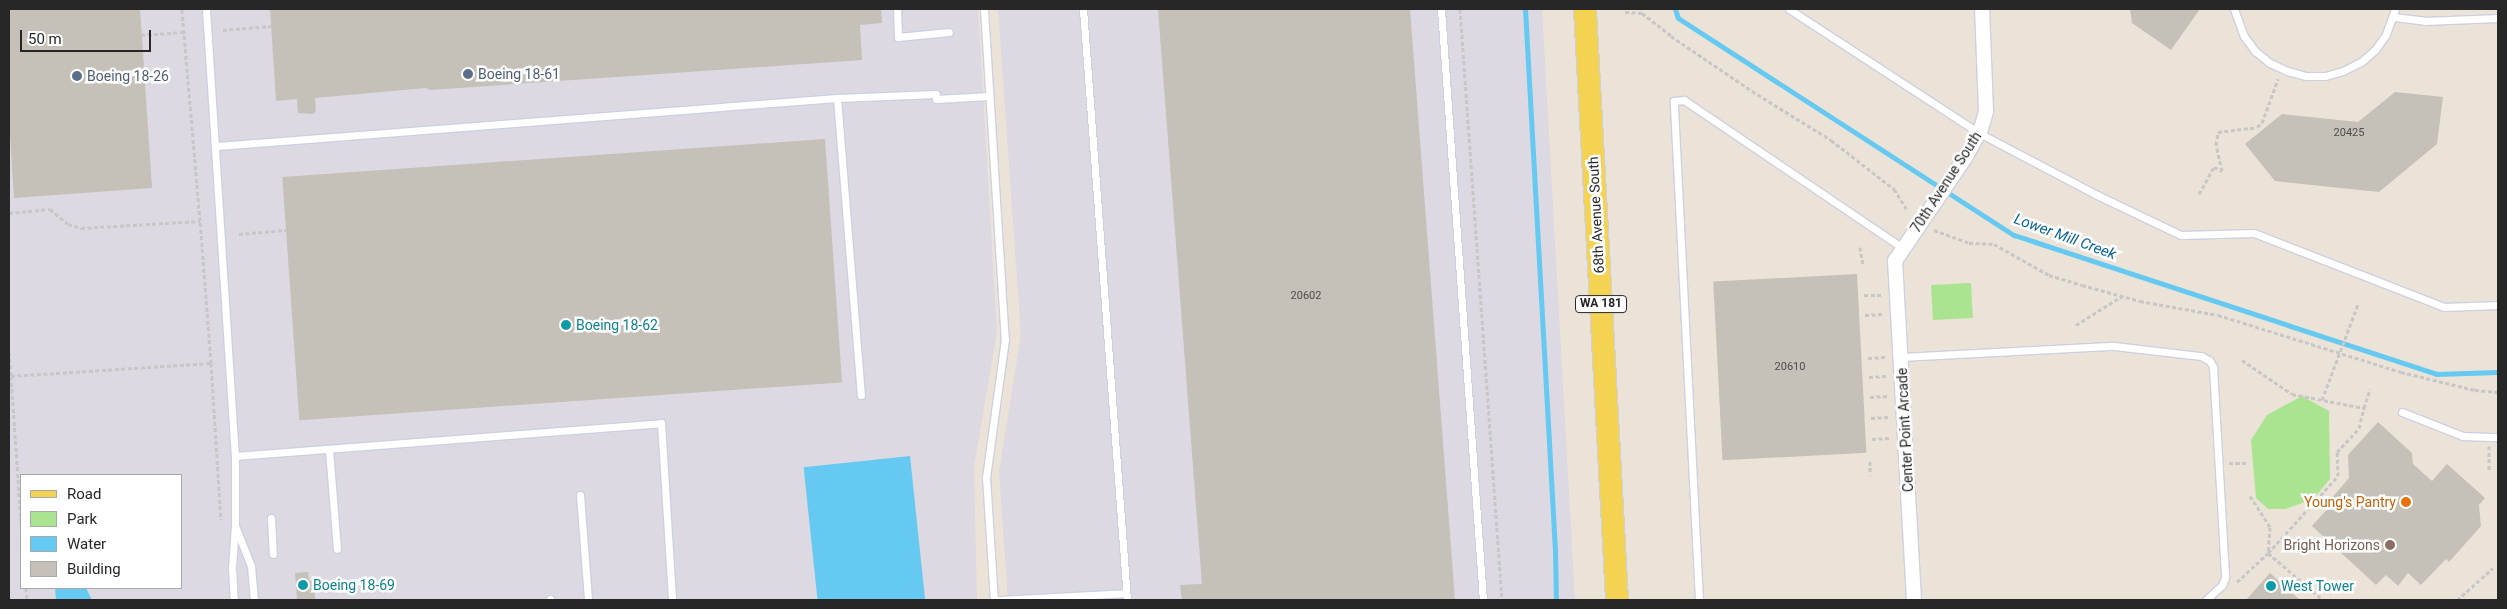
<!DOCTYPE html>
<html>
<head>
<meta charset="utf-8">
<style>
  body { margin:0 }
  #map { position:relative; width:2507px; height:609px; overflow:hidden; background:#ebe3d7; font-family:Roboto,sans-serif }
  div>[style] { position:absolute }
  .industrial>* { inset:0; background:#dcd9e2 }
  .green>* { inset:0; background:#abe491; transform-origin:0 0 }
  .water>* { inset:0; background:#66c9f1; transform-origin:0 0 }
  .stream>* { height:5px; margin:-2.5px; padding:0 2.5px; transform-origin:2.5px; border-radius:2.5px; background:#66c9f1 }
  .building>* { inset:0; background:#c5c0b8; transform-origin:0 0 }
  .path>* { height:3px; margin-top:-1.5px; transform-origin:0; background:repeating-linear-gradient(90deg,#c7c7c7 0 4px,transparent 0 6.5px) }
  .roads { filter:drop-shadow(1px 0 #cdd0e1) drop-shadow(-1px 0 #cdd0e1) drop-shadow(0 1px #cdd0e1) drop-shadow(0 -1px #cdd0e1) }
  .service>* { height:7px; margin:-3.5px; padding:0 3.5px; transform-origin:3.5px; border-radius:3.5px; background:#fff }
  .minor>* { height:14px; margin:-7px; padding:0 7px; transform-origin:7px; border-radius:7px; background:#fff }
  .primary>* { height:22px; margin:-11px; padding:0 11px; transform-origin:11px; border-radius:11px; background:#f4d353 }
  .dots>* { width:14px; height:14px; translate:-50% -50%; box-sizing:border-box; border:2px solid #fff; border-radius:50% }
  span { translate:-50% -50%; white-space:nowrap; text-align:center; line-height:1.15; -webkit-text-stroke:5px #fff; paint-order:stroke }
  .number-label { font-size:11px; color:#4e4d4b }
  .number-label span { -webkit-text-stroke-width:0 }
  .shield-label span { padding:1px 4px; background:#fff; border:1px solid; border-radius:4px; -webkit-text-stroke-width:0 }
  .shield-label { font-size:12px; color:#272727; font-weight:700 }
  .service-label { font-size:14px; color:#4e5e75 }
  .left { translate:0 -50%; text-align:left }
  .street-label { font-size:14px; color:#272727 }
  .culture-label { font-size:14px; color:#0d838f }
  .food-label { font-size:14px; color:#c56008 }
  .right { translate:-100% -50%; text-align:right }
  .education-label { font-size:14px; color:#785e54 }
  .water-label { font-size:15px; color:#096499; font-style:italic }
  .frame { position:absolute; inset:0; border:10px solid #272727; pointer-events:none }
  .legend { position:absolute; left:20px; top:474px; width:162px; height:115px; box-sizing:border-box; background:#fff; border:1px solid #a9a9a9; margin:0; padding:6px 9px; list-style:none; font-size:15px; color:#272727 }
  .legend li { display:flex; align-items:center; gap:10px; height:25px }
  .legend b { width:25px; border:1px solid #a9a9a9 }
  .scale { position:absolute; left:20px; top:30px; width:131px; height:22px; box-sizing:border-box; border:2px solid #272727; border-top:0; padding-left:6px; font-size:15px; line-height:18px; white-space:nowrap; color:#272727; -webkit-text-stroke:4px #fff; paint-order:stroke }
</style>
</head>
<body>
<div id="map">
  <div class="industrial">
    <i style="clip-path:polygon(evenodd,9px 9px,978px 9px,997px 332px,974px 467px,977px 600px,9px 600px,9px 9px,21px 475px,181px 475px,181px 588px,21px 588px,21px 475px)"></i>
    <i style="clip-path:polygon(998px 9px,1542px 9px,1575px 600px,1008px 600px,999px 472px,1021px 335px)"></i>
  </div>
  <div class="green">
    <i style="left:1971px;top:283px;width:35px;height:40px;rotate:87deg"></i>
    <i style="clip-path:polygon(2302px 396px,2329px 411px,2330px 479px,2313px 499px,2285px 509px,2268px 509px,2256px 498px,2251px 440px,2267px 415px)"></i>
  </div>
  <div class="water">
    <i style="left:910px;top:456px;width:145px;height:107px;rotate:84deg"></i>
    <i style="clip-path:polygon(55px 588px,86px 588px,92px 600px,56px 600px)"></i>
  </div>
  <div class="stream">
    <i style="left:1525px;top:9px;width:542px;rotate:86.83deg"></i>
    <i style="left:1555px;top:550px;width:50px;rotate:88.9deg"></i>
    <i style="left:1675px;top:9px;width:9px;rotate:72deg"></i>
    <i style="left:1678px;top:18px;width:400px;rotate:32.9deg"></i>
    <i style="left:2014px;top:235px;width:444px;rotate:18.2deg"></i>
    <i style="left:2436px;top:374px;width:62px;rotate:-1.8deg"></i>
  </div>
  <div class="building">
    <i style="clip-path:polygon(9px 9px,140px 9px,152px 188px,14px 198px,9px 118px)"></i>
    <i style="clip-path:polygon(270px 9px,881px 9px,882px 23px,860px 25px,862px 60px,430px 90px,426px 88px,315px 98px,316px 111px,313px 114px,298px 113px,297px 99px,276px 101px)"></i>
    <i style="clip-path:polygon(1158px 9px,1410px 9px,1455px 600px,1182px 600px,1180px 585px,1202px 584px)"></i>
    <i style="clip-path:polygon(2130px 9px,2200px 9px,2171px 50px,2132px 23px)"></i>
    <i style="clip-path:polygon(2395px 92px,2443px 97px,2437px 144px,2379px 192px,2275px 181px,2245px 144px,2282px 114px,2358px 122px)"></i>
    <i style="left:825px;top:139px;width:244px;height:544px;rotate:86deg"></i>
    <i style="left:1857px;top:274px;width:179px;height:144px;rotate:87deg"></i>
    <i style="clip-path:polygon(2378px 422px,2412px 453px,2413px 464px,2432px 481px,2447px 464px,2485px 498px,2479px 505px,2481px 526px,2449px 562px,2446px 559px,2421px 585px,2408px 573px,2398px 586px,2386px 575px,2376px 585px,2312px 526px,2331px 505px,2331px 499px,2349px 478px,2348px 455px)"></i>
    <i style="clip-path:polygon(308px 572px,309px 581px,314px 580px,315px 599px,297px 599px,295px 573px)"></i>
    <i style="clip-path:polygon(2270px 573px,2300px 600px,2246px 600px)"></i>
  </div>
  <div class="path">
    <i style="left:1460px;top:9px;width:592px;rotate:85.94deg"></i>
    <i style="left:1625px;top:12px;width:17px;rotate:3deg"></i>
    <i style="left:1642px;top:13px;width:37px;rotate:38deg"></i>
    <i style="left:1671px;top:36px;width:98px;rotate:34.2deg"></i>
    <i style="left:1752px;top:91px;width:93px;rotate:31.8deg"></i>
    <i style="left:1831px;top:140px;width:80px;rotate:37.9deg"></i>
    <i style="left:1894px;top:189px;width:25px;rotate:58deg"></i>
    <i style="left:223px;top:30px;width:48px;rotate:-4.8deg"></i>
    <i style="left:141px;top:35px;width:43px;rotate:-4deg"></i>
    <i style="left:2199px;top:194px;width:31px;rotate:-61deg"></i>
    <i style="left:2214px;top:167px;width:9px;rotate:27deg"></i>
    <i style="left:2222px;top:171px;width:27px;rotate:-103deg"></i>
    <i style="left:2216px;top:145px;width:13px;rotate:-81deg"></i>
    <i style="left:2218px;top:132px;width:39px;rotate:-7deg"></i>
    <i style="left:2257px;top:127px;width:6px;rotate:-39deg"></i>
    <i style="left:2262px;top:123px;width:47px;rotate:-70deg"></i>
    <i style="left:9px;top:213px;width:41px;rotate:-5.6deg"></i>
    <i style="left:50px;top:209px;width:23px;rotate:40deg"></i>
    <i style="left:68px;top:224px;width:14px;rotate:17deg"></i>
    <i style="left:81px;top:228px;width:119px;rotate:-3.4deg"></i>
    <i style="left:200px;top:221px;width:213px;rotate:-94.9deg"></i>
    <i style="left:1934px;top:230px;width:37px;rotate:20deg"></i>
    <i style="left:1969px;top:243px;width:25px;rotate:2deg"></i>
    <i style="left:1994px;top:244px;width:63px;rotate:29.4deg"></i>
    <i style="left:2049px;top:275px;width:34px;rotate:17deg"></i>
    <i style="left:2082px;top:285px;width:60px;rotate:15.4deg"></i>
    <i style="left:2140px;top:301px;width:79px;rotate:10.2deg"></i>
    <i style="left:2218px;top:315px;width:192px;rotate:17.3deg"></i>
    <i style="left:2401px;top:372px;width:76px;rotate:13.7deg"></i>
    <i style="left:2475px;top:390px;width:23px;rotate:5deg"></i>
    <i style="left:239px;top:234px;width:47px;rotate:-4.9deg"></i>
    <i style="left:1860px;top:247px;width:18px;rotate:81deg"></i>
    <i style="left:1864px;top:295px;width:18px"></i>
    <i style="left:1865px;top:315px;width:18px;rotate:-3deg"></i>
    <i style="left:2076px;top:325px;width:54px;rotate:-32.2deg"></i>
    <i style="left:9px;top:352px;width:24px;rotate:85deg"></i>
    <i style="left:11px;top:376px;width:200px;rotate:-3.7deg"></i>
    <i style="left:211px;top:363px;width:142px;rotate:-94.4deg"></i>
    <i style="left:1868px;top:358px;width:17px;rotate:-3deg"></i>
    <i style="left:2242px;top:360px;width:60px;rotate:34.2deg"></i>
    <i style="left:2292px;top:394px;width:73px;rotate:11deg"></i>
    <i style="left:2364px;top:408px;width:20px;rotate:-72deg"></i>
    <i style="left:211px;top:363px;width:157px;rotate:86.4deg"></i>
    <i style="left:11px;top:376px;width:148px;rotate:86.1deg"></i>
    <i style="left:1869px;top:377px;width:17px;rotate:-3deg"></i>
    <i style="left:1870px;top:397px;width:18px;rotate:-3deg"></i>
    <i style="left:2322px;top:400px;width:103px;rotate:-69.4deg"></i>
    <i style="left:1871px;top:418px;width:17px;rotate:-3deg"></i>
    <i style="left:1872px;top:439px;width:18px;rotate:-3deg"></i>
    <i style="left:2489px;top:446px;width:24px;rotate:90deg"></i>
    <i style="left:1870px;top:461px;width:14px;rotate:90deg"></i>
    <i style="left:2229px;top:463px;width:19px"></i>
    <i style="left:2250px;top:496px;width:37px;rotate:57deg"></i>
    <i style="left:2270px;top:527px;width:26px;rotate:94deg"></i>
    <i style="left:2268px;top:553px;width:72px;rotate:40.5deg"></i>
    <i style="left:2237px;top:582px;width:42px;rotate:-43.1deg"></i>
    <i style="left:2268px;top:553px;width:104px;rotate:-47.7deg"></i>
    <i style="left:2338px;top:476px;width:24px;rotate:-92deg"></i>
    <i style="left:2337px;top:452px;width:33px;rotate:-47deg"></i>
    <i style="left:2359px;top:428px;width:21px;rotate:-76deg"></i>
    <i style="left:26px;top:588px;width:12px;rotate:85deg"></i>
    <i style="left:2457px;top:600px;width:48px;rotate:-41.6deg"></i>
  </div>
  <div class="roads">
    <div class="service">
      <i style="left:206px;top:9px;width:448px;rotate:86.3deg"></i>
      <i style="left:235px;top:456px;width:69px;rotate:90deg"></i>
      <i style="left:235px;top:525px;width:42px;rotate:94.1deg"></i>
      <i style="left:232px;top:567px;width:33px;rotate:87deg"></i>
      <i style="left:897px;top:9px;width:28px;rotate:88deg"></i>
      <i style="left:898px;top:37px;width:51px;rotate:-5.6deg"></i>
      <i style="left:984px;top:9px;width:331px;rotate:86.4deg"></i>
      <i style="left:1005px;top:339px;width:139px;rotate:97.8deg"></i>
      <i style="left:986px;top:477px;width:123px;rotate:86.3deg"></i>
      <i style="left:1083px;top:9px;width:593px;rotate:85.74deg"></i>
      <i style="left:1441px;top:9px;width:592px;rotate:85.94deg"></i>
      <i style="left:1789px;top:9px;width:227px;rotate:33.1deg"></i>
      <i style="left:1979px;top:133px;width:133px;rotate:27.7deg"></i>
      <i style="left:2097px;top:195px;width:93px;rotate:25.5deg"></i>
      <i style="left:2181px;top:235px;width:73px;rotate:-1.6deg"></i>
      <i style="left:2254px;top:233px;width:204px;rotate:21.3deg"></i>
      <i style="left:2444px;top:307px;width:54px;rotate:-2.1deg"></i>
      <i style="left:2234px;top:9px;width:29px;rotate:70deg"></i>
      <i style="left:2244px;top:36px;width:19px;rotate:54deg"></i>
      <i style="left:2255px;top:51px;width:19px;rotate:39deg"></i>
      <i style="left:2270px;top:63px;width:19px;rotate:25deg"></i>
      <i style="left:2287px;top:71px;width:20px;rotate:15deg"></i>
      <i style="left:2306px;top:76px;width:19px"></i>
      <i style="left:2325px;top:76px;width:19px;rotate:-16deg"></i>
      <i style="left:2343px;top:71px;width:20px;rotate:-27deg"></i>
      <i style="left:2361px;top:62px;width:18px;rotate:-41deg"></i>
      <i style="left:2375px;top:50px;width:19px;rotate:-55deg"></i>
      <i style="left:2386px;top:34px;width:27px;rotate:-70deg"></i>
      <i style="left:2394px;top:17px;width:31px;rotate:7deg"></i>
      <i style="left:2425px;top:21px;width:73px;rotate:-2.4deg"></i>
      <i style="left:837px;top:98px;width:298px;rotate:85.4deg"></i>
      <i style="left:936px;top:99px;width:53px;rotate:-3.2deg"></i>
      <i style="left:217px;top:146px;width:622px;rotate:-4.43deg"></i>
      <i style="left:837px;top:98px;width:99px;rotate:-2.3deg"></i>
      <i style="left:1901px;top:357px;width:213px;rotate:-3deg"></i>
      <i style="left:2114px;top:346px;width:88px;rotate:6.6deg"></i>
      <i style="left:2201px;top:356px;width:10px;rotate:29deg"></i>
      <i style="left:2210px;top:361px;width:7px;rotate:63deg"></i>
      <i style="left:2213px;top:367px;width:211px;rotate:86.7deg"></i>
      <i style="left:2225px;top:578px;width:8px;rotate:113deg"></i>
      <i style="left:2222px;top:585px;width:22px;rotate:137deg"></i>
      <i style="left:2402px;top:412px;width:66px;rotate:21.5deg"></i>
      <i style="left:2463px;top:436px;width:35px;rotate:2deg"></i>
      <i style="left:329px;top:450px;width:99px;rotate:85.4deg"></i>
      <i style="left:235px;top:456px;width:427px;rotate:-4.4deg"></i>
      <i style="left:661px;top:423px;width:177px;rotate:86.4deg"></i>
      <i style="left:580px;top:495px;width:105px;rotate:85.6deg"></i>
      <i style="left:271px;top:518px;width:36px;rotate:87deg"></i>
      <i style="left:236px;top:528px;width:41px;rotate:68.5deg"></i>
      <i style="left:251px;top:566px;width:34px;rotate:85deg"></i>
      <i style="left:550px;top:599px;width:1px;rotate:90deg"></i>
      <i style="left:998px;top:600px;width:128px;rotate:-3.1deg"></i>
      <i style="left:1699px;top:600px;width:500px;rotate:-92.9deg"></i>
      <i style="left:1674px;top:101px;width:10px;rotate:-6deg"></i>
      <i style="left:1684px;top:100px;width:264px;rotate:34.1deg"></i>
    </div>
    <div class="minor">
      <i style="left:1914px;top:600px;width:340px;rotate:-93.2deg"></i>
      <i style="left:1895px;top:261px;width:125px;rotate:-55.8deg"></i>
      <i style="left:1965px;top:158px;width:33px;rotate:-61deg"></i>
      <i style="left:1981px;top:129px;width:19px;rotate:-74deg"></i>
      <i style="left:1986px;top:111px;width:102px;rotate:-92.2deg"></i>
    </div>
    <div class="primary">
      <i style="left:1585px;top:9px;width:592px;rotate:86.9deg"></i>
    </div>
  </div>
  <div class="dots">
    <i style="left:468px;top:74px;background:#5c6f8a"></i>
    <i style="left:77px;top:76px;background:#5c6f8a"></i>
    <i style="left:566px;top:325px;background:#0f9aa8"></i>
    <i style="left:2406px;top:502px;background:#e8710a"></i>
    <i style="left:2390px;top:545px;background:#8d6e63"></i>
    <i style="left:303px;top:585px;background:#0f9aa8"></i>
    <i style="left:2271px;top:586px;background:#0f9aa8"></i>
  </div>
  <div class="number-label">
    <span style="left:2349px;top:133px">20425</span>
    <span style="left:1306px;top:296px">20602</span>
    <span style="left:1790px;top:367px">20610</span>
  </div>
  <div class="shield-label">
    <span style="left:1601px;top:304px">WA 181</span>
  </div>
  <div class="service-label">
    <span class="left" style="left:478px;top:74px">Boeing 18-61</span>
    <span class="left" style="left:87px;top:76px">Boeing 18-26</span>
  </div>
  <div class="street-label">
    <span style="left:1946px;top:182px;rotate:-57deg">70th Avenue South</span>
    <span style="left:1596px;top:215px;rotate:-93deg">68th Avenue South</span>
    <span style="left:1905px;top:430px;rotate:-93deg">Center Point Arcade</span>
  </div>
  <div class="culture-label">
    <span class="left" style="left:576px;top:325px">Boeing 18-62</span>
    <span class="left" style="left:313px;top:585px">Boeing 18-69</span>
    <span class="left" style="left:2281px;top:586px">West Tower</span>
  </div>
  <div class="food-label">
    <span class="right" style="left:2396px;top:502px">Young's Pantry</span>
  </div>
  <div class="education-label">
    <span class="right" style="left:2380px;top:545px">Bright Horizons</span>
  </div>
  <div class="water-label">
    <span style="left:2065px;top:237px;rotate:20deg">Lower Mill Creek</span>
  </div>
  <div class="frame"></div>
  <ul class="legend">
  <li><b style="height:6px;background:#f4d353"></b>Road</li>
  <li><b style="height:14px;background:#abe491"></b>Park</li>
  <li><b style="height:14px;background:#66c9f1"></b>Water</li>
  <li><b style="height:14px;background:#c5c0b8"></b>Building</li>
  </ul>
  <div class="scale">50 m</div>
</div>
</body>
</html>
